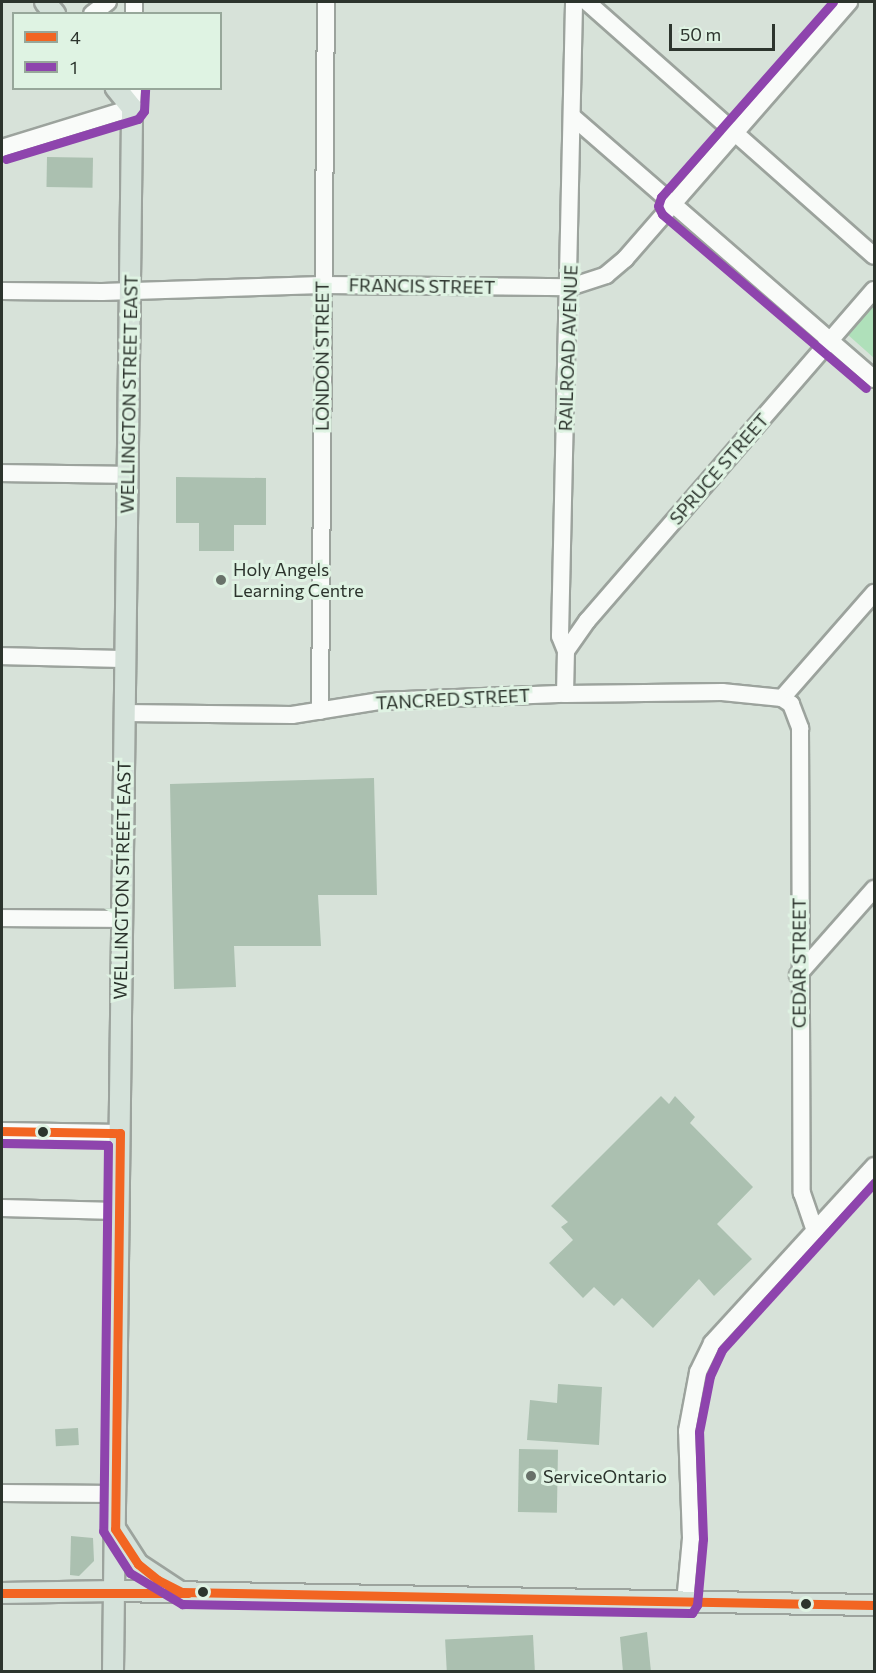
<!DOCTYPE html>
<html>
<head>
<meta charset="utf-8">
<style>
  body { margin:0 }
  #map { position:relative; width:876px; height:1673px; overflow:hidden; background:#d7e2d9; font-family:Commissioner,sans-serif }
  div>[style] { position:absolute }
  .green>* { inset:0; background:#afe0ba }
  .building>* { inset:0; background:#abc0b0; transform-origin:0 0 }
  .roads { filter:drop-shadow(2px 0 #9ca39d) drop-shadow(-2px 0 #9ca39d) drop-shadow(0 2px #9ca39d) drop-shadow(0 -2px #9ca39d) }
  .minor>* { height:16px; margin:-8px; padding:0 8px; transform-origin:8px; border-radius:8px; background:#f9fbf9 }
  .major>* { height:20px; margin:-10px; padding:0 10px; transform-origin:10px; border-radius:10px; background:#d5e2da }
  .bus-1>* { height:9px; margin:-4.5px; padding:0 4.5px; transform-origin:4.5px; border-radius:4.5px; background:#f26522 }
  .bus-2>* { height:9px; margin:-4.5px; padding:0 4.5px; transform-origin:4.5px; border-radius:4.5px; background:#8e44ad }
  .dots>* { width:16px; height:16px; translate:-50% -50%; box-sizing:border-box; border:3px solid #dff3e3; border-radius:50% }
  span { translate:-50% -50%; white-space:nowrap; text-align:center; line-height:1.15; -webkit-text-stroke:6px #dff3e3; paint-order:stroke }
  .street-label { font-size:18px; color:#2c342d }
  .poi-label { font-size:18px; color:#2c342d }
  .left { translate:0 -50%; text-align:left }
  .frame { position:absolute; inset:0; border:3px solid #2c342d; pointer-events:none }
  .legend { position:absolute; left:12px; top:12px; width:210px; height:78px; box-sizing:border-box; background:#dff3e3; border:2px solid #97a79a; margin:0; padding:8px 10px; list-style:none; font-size:18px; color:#2c342d }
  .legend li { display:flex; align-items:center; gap:12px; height:30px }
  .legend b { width:30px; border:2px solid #97a79a }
  .scale { position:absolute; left:669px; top:24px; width:106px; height:27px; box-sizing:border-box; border:3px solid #2c342d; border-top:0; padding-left:8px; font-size:18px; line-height:21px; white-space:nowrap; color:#2c342d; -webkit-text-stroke:4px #dff3e3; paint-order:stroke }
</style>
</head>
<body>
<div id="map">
  <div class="green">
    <i style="clip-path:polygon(874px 302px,874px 358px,847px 334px)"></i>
  </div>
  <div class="building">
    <i style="left:47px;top:157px;width:46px;height:30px;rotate:1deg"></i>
    <i style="clip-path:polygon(176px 477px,266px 478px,266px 525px,234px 525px,234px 551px,199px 551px,199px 523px,176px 523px)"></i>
    <i style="clip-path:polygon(374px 778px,377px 895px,318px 895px,321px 946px,234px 946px,236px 987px,174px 989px,170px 784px)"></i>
    <i style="clip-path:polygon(661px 1096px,669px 1104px,675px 1096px,695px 1117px,690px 1123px,753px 1187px,717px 1224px,752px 1259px,714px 1296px,699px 1279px,653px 1328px,622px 1298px,614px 1306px,594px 1287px,583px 1298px,549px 1263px,573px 1240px,561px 1227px,568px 1222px,551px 1206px)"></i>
    <i style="clip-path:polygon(558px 1384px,602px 1387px,599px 1445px,527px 1440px,530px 1400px,557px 1403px)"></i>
    <i style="left:78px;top:1428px;width:17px;height:23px;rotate:87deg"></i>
    <i style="left:519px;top:1449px;width:39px;height:63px;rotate:1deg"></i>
    <i style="clip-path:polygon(71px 1536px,93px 1538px,94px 1561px,79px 1576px,70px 1575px)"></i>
    <i style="clip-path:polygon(647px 1632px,651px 1672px,623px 1672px,620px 1637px)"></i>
    <i style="left:533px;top:1635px;width:37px;height:88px;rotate:87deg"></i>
  </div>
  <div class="roads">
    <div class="minor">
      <i style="left:587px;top:2px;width:383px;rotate:41.5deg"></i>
      <i style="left:92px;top:14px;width:20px;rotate:-37deg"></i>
      <i style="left:134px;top:14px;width:12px;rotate:-90deg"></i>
      <i style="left:574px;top:118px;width:398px;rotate:41deg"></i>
      <i style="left:2px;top:148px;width:136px;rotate:-17.1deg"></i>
      <i style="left:132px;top:108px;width:20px;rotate:-87deg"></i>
      <i style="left:2px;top:291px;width:100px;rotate:0.6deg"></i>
      <i style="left:102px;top:292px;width:220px;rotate:-1.8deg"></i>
      <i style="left:322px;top:285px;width:248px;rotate:0.5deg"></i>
      <i style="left:570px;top:287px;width:38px;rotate:-18deg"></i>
      <i style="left:606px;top:275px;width:25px;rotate:-40deg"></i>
      <i style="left:625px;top:259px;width:341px;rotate:-48.9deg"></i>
      <i style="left:2px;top:473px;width:127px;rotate:0.9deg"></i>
      <i style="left:566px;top:651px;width:37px;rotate:-55deg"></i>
      <i style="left:587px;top:621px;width:438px;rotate:-49.1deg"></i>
      <i style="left:2px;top:656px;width:122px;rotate:1.4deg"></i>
      <i style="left:565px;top:694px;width:43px;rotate:-88.7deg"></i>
      <i style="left:566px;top:651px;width:16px;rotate:-112deg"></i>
      <i style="left:560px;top:636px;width:634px;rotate:-88.73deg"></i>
      <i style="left:782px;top:698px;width:140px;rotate:-48.8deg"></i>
      <i style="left:320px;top:711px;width:709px;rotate:-89.52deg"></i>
      <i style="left:125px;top:713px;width:167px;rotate:0.7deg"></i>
      <i style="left:292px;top:715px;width:88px;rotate:-9.1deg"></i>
      <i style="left:379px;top:701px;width:186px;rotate:-2.2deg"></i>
      <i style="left:565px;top:694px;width:157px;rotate:-0.7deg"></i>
      <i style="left:722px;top:692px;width:60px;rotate:5.7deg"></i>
      <i style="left:782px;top:698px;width:11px;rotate:34deg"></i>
      <i style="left:791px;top:704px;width:26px;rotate:69deg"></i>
      <i style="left:800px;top:728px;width:465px;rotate:89.8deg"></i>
      <i style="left:802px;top:1193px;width:40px;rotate:71.1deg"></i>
      <i style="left:2px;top:918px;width:119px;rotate:0.5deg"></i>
      <i style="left:798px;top:975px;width:115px;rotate:-48.5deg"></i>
      <i style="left:2px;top:1131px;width:118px;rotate:1deg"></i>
      <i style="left:2px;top:1208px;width:115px;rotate:1.5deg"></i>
      <i style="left:2px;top:1493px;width:113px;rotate:0.5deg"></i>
      <i style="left:685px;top:1603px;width:65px;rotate:-84.7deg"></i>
      <i style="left:691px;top:1538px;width:107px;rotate:-92.1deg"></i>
      <i style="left:687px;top:1431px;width:60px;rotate:-79.4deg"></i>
      <i style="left:698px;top:1372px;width:32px;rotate:-64deg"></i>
      <i style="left:712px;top:1343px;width:240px;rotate:-47.5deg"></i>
    </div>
    <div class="major">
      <i style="left:45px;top:2px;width:16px;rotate:50deg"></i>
      <i style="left:116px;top:1530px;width:40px;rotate:57.1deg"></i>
      <i style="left:138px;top:1564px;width:49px;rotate:33.4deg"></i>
      <i style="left:2px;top:1593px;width:113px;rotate:-1deg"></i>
      <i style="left:115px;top:1591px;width:759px;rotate:1.06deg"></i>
      <i style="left:113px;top:1672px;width:1564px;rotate:-89.3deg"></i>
      <i style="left:132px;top:108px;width:26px;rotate:-129deg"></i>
    </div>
  </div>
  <div class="bus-1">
    <i style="left:2px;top:1131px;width:118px;rotate:1deg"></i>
    <i style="left:120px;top:1133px;width:396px;rotate:90.7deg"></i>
    <i style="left:115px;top:1529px;width:42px;rotate:56.7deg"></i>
    <i style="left:138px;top:1564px;width:26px;rotate:39deg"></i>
    <i style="left:158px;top:1580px;width:27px;rotate:27deg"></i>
    <i style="left:182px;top:1592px;width:692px;rotate:1.08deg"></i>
    <i style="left:2px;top:1593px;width:186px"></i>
  </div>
  <div class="bus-2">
    <i style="left:833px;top:2px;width:260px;rotate:131.4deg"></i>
    <i style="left:661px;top:197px;width:9px;rotate:108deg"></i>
    <i style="left:658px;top:206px;width:9px;rotate:63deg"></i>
    <i style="left:662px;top:214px;width:268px;rotate:40.5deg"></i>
    <i style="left:6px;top:159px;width:138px;rotate:-16.9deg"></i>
    <i style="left:138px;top:119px;width:10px;rotate:-53deg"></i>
    <i style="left:144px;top:111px;width:22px;rotate:-87deg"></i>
    <i style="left:2px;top:1143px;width:106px;rotate:1.1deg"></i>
    <i style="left:108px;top:1145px;width:386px;rotate:90.7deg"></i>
    <i style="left:103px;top:1531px;width:50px;rotate:57.3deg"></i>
    <i style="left:130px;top:1573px;width:61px;rotate:30.8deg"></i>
    <i style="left:182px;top:1604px;width:510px;rotate:1.01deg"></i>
    <i style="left:692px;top:1613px;width:9px;rotate:-58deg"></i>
    <i style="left:697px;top:1605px;width:66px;rotate:-84.8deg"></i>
    <i style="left:703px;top:1539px;width:107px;rotate:-92.1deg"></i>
    <i style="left:699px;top:1432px;width:57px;rotate:-78.9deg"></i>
    <i style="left:710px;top:1376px;width:29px;rotate:-65deg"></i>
    <i style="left:722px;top:1350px;width:226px;rotate:-47.7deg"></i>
  </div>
  <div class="dots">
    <i style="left:221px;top:580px;background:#687169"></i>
    <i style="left:43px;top:1132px;background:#2c342d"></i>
    <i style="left:531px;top:1476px;background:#687169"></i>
    <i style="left:203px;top:1592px;background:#2c342d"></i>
    <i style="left:806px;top:1604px;background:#2c342d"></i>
  </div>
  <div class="street-label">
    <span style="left:422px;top:286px;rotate:1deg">FRANCIS STREET</span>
    <span style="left:568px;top:348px;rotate:-88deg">RAILROAD AVENUE</span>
    <span style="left:322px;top:356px;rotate:-90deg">LONDON STREET</span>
    <span style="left:129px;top:394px;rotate:-89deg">WELLINGTON STREET EAST</span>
    <span style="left:719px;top:469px;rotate:-49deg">SPRUCE STREET</span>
    <span style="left:453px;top:699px;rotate:-3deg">TANCRED STREET</span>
    <span style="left:122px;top:880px;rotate:-89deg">WELLINGTON STREET EAST</span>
    <span style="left:799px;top:963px;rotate:-90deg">CEDAR STREET</span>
  </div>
  <div class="poi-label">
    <span class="left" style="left:233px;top:580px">Holy Angels<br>Learning Centre</span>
    <span class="left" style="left:543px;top:1476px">ServiceOntario</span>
  </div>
  <div class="frame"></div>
  <ul class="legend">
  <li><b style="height:8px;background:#f26522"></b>4</li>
  <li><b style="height:8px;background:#8e44ad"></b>1</li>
  </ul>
  <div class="scale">50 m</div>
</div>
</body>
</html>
